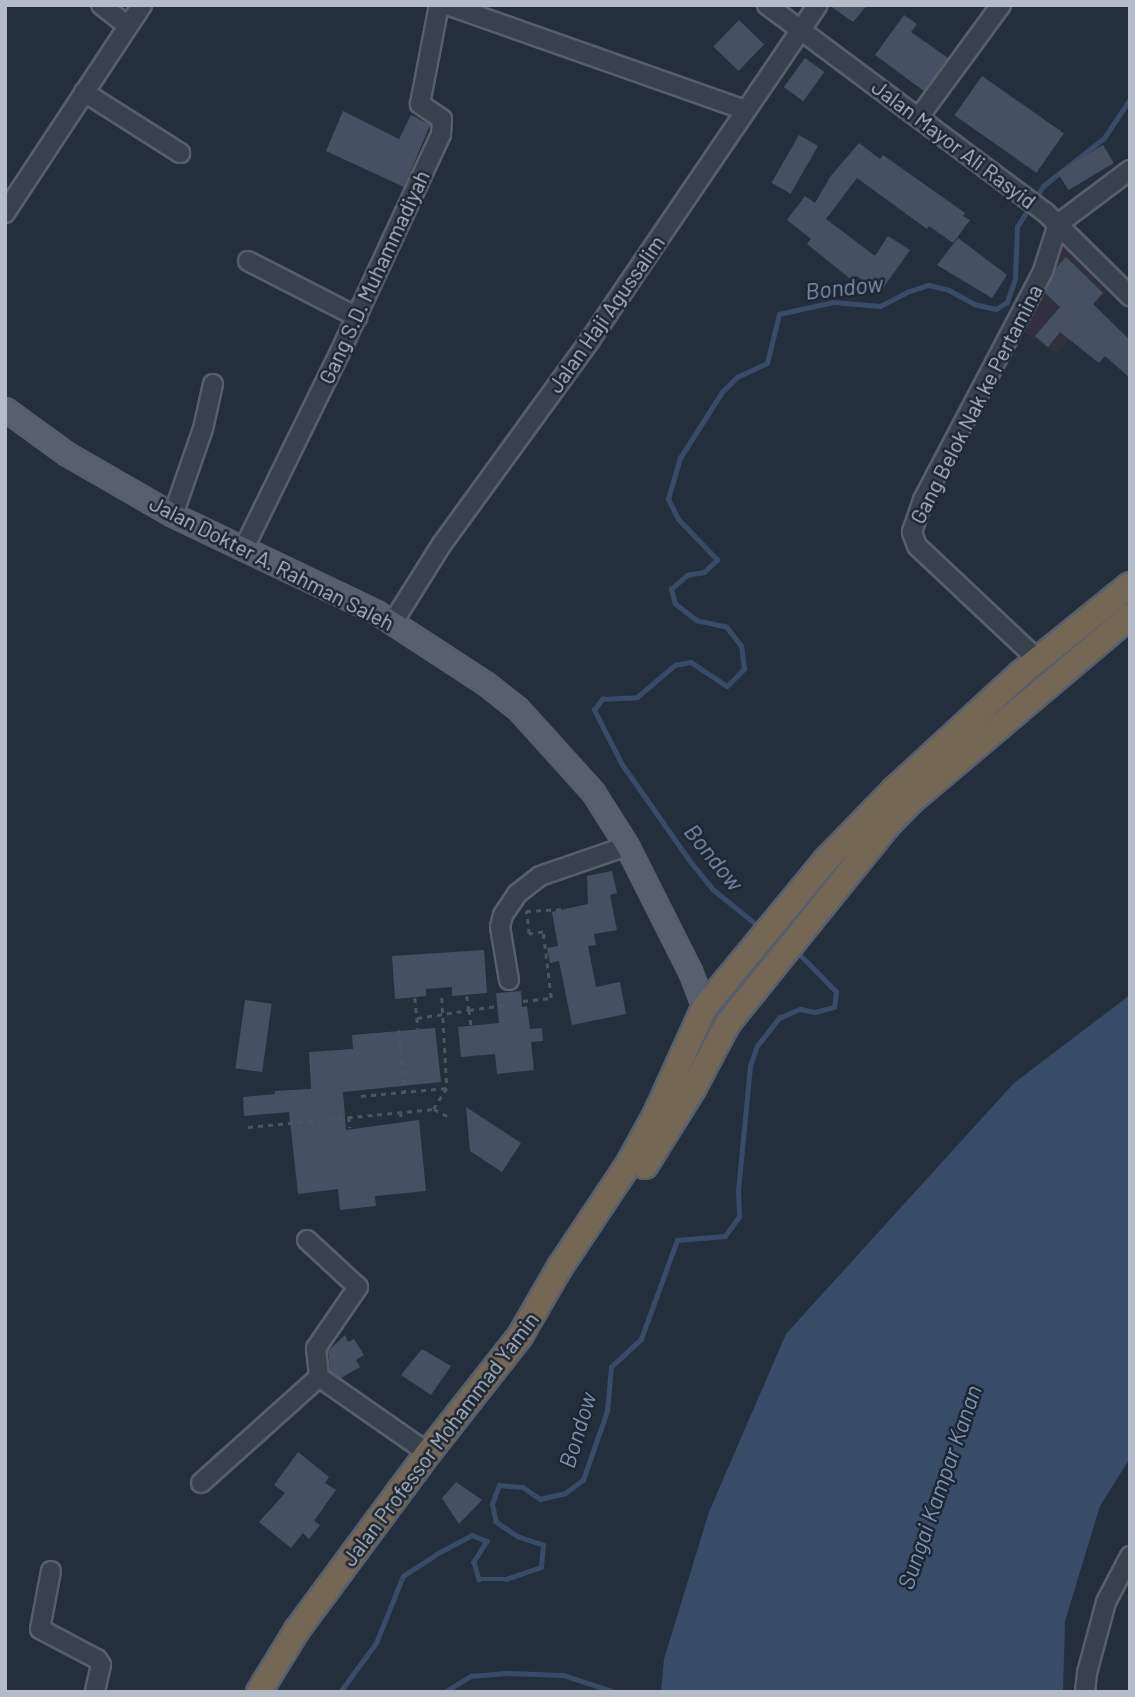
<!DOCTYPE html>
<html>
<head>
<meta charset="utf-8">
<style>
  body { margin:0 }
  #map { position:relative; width:1135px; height:1697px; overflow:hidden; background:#242f3e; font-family:Barlow,sans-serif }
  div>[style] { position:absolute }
  .medical>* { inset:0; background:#32303f }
  .water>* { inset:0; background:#394c67 }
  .stream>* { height:4.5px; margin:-2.25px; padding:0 2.25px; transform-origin:2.25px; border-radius:2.25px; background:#394c67 }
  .building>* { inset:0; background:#455162; transform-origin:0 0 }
  .path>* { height:2.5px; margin-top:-1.25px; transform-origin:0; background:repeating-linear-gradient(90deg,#44595c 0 5px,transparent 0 10px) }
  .roads { filter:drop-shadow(2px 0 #565f6c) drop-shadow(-2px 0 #565f6c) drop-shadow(0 2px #565f6c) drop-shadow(0 -2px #565f6c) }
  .minor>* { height:18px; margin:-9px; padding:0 9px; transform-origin:9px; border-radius:9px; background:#38414e }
  .major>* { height:21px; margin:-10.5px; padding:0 10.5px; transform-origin:10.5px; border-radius:10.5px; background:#56606e }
  .highway>* { height:24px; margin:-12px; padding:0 12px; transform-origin:12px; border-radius:12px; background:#746855 }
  span { translate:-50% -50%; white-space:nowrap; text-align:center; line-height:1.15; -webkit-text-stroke:5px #1d2633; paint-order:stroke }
  .street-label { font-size:21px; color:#b4bcc9 }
  .water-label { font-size:23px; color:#7c92b1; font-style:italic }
  .frame { position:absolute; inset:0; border:7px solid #b4bcc9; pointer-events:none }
</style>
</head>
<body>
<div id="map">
  <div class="medical">
    <i style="clip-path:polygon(1067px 240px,1112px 285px,1057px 354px,1018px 328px,1056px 242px)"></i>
  </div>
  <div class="water">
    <i style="clip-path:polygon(1130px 995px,1130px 1458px,1100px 1506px,1065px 1621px,1063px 1692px,661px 1692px,664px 1659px,709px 1512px,786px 1334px,1014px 1083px)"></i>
  </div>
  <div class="stream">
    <i style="left:1035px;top:199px;width:15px;rotate:-58deg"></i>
    <i style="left:1043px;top:186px;width:78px;rotate:-38.2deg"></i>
    <i style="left:1104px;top:138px;width:47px;rotate:-56.3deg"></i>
    <i style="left:760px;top:928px;width:60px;rotate:-141deg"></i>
    <i style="left:713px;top:890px;width:35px;rotate:-129deg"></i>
    <i style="left:691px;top:863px;width:120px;rotate:-125.1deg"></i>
    <i style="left:622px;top:765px;width:62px;rotate:-117deg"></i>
    <i style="left:594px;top:710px;width:14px;rotate:-54deg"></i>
    <i style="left:602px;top:699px;width:35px;rotate:-3deg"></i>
    <i style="left:637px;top:697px;width:50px;rotate:-40.1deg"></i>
    <i style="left:675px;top:665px;width:16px;rotate:-11deg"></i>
    <i style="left:691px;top:662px;width:43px;rotate:33.7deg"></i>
    <i style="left:727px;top:686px;width:24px;rotate:-45deg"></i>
    <i style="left:744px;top:669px;width:23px;rotate:-97deg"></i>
    <i style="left:741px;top:646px;width:24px;rotate:-128deg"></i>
    <i style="left:726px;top:627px;width:30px;rotate:-168deg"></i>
    <i style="left:697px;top:621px;width:28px;rotate:-142deg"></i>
    <i style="left:675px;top:604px;width:16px;rotate:-105deg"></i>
    <i style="left:671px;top:589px;width:21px;rotate:-41deg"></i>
    <i style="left:687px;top:575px;width:17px;rotate:-10deg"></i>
    <i style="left:704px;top:572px;width:18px;rotate:-43deg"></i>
    <i style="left:717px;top:560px;width:57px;rotate:-133.6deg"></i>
    <i style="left:678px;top:519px;width:22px;rotate:-117deg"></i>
    <i style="left:668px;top:499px;width:43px;rotate:-73.7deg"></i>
    <i style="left:680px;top:458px;width:78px;rotate:-57.5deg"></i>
    <i style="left:722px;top:392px;width:21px;rotate:-45deg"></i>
    <i style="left:737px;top:377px;width:33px;rotate:-25deg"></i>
    <i style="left:767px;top:363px;width:50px;rotate:-76.2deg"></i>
    <i style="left:779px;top:314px;width:55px;rotate:-12.5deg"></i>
    <i style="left:833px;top:302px;width:47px;rotate:4.9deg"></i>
    <i style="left:880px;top:306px;width:30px;rotate:-27deg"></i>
    <i style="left:907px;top:292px;width:23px;rotate:-18deg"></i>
    <i style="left:929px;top:285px;width:21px;rotate:14deg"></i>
    <i style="left:949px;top:290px;width:29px;rotate:29deg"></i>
    <i style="left:974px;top:304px;width:23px;rotate:13deg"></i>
    <i style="left:996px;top:309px;width:13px;rotate:-32deg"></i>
    <i style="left:1007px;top:302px;width:24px;rotate:-71deg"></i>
    <i style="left:1015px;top:279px;width:52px;rotate:-87.8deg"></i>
    <i style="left:1017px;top:227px;width:25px;rotate:-58deg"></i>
    <i style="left:340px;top:1692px;width:61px;rotate:-53.7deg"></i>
    <i style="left:376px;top:1643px;width:72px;rotate:-68.1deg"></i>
    <i style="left:403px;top:1576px;width:44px;rotate:-33deg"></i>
    <i style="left:440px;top:1552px;width:36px;rotate:-28deg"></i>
    <i style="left:472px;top:1535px;width:16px;rotate:22deg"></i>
    <i style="left:487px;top:1541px;width:25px;rotate:122deg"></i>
    <i style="left:474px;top:1562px;width:18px;rotate:74deg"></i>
    <i style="left:479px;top:1579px;width:27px"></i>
    <i style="left:506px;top:1579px;width:37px;rotate:-19deg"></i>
    <i style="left:541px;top:1567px;width:22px;rotate:-85deg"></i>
    <i style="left:543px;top:1545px;width:26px;rotate:-162deg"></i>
    <i style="left:518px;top:1537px;width:27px;rotate:-146deg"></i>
    <i style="left:496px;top:1522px;width:18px;rotate:-103deg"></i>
    <i style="left:492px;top:1504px;width:20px;rotate:-70deg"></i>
    <i style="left:499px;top:1485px;width:24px;rotate:5deg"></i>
    <i style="left:523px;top:1487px;width:21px;rotate:35deg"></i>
    <i style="left:540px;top:1499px;width:26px;rotate:-13deg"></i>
    <i style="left:565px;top:1493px;width:22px;rotate:-36deg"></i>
    <i style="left:583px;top:1480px;width:73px;rotate:-70.8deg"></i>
    <i style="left:607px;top:1411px;width:44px;rotate:-84.8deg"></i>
    <i style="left:611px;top:1367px;width:41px;rotate:-43deg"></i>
    <i style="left:641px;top:1339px;width:105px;rotate:-70deg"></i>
    <i style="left:677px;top:1240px;width:48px;rotate:-4.8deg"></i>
    <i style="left:725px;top:1236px;width:24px;rotate:-54deg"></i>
    <i style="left:739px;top:1217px;width:26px;rotate:-92deg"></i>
    <i style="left:738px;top:1191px;width:126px;rotate:-84.5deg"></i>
    <i style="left:750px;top:1066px;width:21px;rotate:-71deg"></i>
    <i style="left:757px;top:1046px;width:36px;rotate:-52deg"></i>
    <i style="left:779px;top:1018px;width:23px;rotate:-23deg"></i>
    <i style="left:800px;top:1009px;width:15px;rotate:11deg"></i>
    <i style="left:815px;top:1012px;width:20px;rotate:-15deg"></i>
    <i style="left:834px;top:1007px;width:15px;rotate:-82deg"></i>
    <i style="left:836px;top:992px;width:56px;rotate:-134.3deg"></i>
    <i style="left:445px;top:1692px;width:31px;rotate:-32deg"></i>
    <i style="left:471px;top:1676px;width:35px;rotate:-5deg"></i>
    <i style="left:506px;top:1673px;width:57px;rotate:2deg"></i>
    <i style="left:563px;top:1675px;width:55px;rotate:18.1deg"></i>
  </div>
  <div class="building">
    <i style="clip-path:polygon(829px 5px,867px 5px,853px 22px)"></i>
    <i style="clip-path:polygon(904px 15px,917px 24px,911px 32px,948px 58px,924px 91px,875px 55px)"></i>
    <i style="left:739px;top:20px;width:35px;height:37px;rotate:44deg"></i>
    <i style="left:805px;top:58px;width:24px;height:36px;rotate:36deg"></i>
    <i style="left:982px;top:76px;width:100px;height:48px;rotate:35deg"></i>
    <i style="clip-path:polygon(343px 111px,399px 139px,411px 115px,430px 125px,404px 187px,326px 151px)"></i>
    <i style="left:799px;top:135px;width:22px;height:55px;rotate:30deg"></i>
    <i style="clip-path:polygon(859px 143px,880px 159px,883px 155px,965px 213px,963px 216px,970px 220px,953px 243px,929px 226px,927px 229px,857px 178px,826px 219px,875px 256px,888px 236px,910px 250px,881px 291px,856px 276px,853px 281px,807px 244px,811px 239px,787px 220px,805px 196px,815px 203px,830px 177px)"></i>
    <i style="left:1103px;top:145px;width:21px;height:53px;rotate:59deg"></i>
    <i style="clip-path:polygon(958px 238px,1007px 275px,992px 298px,937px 265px)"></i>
    <i style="clip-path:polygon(1066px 257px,1103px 293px,1093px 304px,1130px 340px,1130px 378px,1105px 356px,1099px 363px,1060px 332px,1048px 347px,1035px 336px,1060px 307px,1045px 293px,1055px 269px)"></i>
    <i style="clip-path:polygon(612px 871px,617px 893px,610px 895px,617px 930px,594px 934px,596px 945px,588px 946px,596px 987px,620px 982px,626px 1014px,572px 1025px,559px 961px,550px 963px,547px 948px,558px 946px,552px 912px,588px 904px,587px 876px)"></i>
    <i style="clip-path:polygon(484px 950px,487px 993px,452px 996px,452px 987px,426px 989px,426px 996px,395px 999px,392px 956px)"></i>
    <i style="clip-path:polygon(521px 991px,522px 1007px,527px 1006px,530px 1029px,542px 1028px,543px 1041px,531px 1042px,534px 1070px,497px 1074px,495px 1054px,461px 1057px,458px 1027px,499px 1023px,496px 993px)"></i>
    <i style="left:245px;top:1000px;width:27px;height:69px;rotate:8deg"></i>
    <i style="clip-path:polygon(435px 1028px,441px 1082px,343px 1092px,346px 1130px,419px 1120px,426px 1191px,375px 1196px,376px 1206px,340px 1210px,338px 1189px,298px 1194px,289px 1112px,244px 1116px,243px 1097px,275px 1094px,275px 1091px,311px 1089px,309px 1052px,353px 1049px,352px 1035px)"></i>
    <i style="clip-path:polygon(466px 1107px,521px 1143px,502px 1172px,470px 1151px)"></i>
    <i style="clip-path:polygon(345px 1335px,348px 1342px,354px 1339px,364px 1355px,356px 1360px,360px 1367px,341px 1378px,330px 1371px,328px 1351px)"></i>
    <i style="clip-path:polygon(422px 1349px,451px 1366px,431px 1395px,401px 1375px)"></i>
    <i style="clip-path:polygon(298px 1452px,329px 1477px,325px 1483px,336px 1490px,314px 1521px,320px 1525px,309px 1539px,303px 1533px,291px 1548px,259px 1522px,285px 1493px,274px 1485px)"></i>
    <i style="clip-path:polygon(456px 1482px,482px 1500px,459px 1524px,442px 1498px)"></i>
  </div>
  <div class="path">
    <i style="left:467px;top:996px;width:14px;rotate:82deg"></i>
    <i style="left:469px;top:1010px;width:37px;rotate:-8deg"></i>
    <i style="left:415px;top:998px;width:20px;rotate:84deg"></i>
    <i style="left:417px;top:1018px;width:53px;rotate:-8.7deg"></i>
    <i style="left:469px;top:1010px;width:15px;rotate:82deg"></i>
    <i style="left:442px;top:998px;width:90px;rotate:86.8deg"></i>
    <i style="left:447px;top:1088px;width:25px;rotate:122deg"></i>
    <i style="left:434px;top:1109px;width:17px;rotate:28deg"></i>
    <i style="left:523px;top:1001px;width:28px;rotate:-6deg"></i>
    <i style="left:551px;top:998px;width:66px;rotate:-96.9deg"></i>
    <i style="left:543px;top:932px;width:14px;rotate:172deg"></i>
    <i style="left:529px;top:934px;width:23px;rotate:-97deg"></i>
    <i style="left:526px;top:911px;width:35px;rotate:-3deg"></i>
    <i style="left:417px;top:1018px;width:11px;rotate:85deg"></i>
    <i style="left:399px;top:1030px;width:62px;rotate:84.5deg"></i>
    <i style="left:361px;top:1096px;width:86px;rotate:-5.3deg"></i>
    <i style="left:401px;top:1112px;width:8px;rotate:90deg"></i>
    <i style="left:349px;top:1117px;width:11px;rotate:85deg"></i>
    <i style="left:248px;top:1127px;width:187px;rotate:-5.5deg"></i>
  </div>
  <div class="roads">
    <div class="minor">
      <i style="left:101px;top:5px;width:34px;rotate:38deg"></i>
      <i style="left:447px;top:5px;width:316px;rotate:19.4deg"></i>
      <i style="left:767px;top:5px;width:347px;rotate:36.7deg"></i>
      <i style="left:1045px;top:212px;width:120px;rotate:44.7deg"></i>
      <i style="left:84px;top:92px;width:114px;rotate:32.4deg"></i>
      <i style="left:919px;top:117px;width:139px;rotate:-53.8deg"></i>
      <i style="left:5px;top:213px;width:249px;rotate:-56.6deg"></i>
      <i style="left:248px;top:261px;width:123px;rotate:27.2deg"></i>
      <i style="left:173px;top:515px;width:91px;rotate:-70.8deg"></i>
      <i style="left:203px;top:429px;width:46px;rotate:-77.5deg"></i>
      <i style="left:244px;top:548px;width:218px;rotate:-63.9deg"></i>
      <i style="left:340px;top:352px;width:240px;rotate:-65.1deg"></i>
      <i style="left:441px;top:134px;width:15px;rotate:-86deg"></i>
      <i style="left:442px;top:119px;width:27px;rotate:-146deg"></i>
      <i style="left:420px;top:104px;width:101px;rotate:-79.1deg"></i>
      <i style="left:393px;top:622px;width:92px;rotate:-57.9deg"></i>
      <i style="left:442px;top:544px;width:252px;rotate:-54deg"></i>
      <i style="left:590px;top:340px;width:405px;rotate:-55.8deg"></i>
      <i style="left:1037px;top:659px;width:165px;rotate:-136.7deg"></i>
      <i style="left:917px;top:546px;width:15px;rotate:-110deg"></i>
      <i style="left:912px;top:532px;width:34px;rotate:-71deg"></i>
      <i style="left:923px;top:500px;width:259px;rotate:-62.3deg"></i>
      <i style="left:1043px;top:271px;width:49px;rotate:-72.3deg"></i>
      <i style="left:1058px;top:224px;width:90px;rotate:-36.9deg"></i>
      <i style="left:509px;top:980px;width:54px;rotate:-99.6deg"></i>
      <i style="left:500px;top:927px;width:12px;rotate:-76deg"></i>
      <i style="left:503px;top:915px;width:25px;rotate:-56deg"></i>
      <i style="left:517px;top:894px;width:29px;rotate:-38deg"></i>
      <i style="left:540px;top:876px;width:92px;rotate:-19deg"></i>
      <i style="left:307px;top:1240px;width:69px;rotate:42.7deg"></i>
      <i style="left:358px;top:1287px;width:74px;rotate:124.5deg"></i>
      <i style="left:316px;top:1348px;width:29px;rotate:84deg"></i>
      <i style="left:319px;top:1377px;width:133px;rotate:34.9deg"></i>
      <i style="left:201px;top:1483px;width:159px;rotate:-41.9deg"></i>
      <i style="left:51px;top:1571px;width:59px;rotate:100.7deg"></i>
      <i style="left:40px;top:1629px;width:64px;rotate:27.8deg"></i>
      <i style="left:97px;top:1659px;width:7px;rotate:56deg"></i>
      <i style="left:101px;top:1665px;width:28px;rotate:103deg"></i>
      <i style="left:1085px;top:1692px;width:19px;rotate:-84deg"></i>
      <i style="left:1087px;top:1673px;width:73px;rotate:-75deg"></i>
      <i style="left:1106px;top:1602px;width:52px;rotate:-62.4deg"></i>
    </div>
    <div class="major">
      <i style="left:5px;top:409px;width:77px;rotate:36deg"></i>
      <i style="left:67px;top:454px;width:122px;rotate:29.9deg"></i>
      <i style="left:173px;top:515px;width:225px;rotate:25.5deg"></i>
      <i style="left:376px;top:612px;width:130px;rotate:33.1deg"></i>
      <i style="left:485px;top:683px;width:42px;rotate:38.2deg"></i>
      <i style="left:518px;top:709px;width:112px;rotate:47.9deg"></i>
      <i style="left:593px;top:792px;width:64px;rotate:57.8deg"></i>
      <i style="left:627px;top:846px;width:140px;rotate:63.3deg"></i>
      <i style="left:690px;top:971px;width:40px;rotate:69deg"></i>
    </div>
    <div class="highway">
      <i style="left:645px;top:1166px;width:91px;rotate:-58.1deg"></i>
      <i style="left:693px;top:1089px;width:75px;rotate:-62.1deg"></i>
      <i style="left:728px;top:1023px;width:253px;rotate:-51.1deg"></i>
      <i style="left:887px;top:826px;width:33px;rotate:-46deg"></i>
      <i style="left:910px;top:802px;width:288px;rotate:-40.2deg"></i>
      <i style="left:259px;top:1692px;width:73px;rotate:-58.5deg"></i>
      <i style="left:297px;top:1630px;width:220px;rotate:-53.5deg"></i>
      <i style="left:428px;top:1453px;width:149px;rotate:-51.8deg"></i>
      <i style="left:520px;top:1336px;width:80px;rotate:-59.9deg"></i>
      <i style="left:560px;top:1267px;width:123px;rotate:-56.3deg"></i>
      <i style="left:628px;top:1165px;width:58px;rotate:-61.2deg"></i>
      <i style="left:656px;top:1114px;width:116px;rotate:-65.6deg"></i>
      <i style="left:704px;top:1008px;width:192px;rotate:-50.5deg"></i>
      <i style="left:826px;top:860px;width:98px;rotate:-45.8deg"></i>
      <i style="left:894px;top:790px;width:171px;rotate:-42.6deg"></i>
      <i style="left:1020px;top:674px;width:141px;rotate:-39deg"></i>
    </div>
  </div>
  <div class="street-label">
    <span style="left:954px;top:144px;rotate:37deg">Jalan Mayor Ali Rasyid</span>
    <span style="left:374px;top:277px;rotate:-65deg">Gang S.D. Muhammadiyah</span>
    <span style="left:606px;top:314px;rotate:-55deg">Jalan Haji Agussalim</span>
    <span style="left:976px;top:404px;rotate:-63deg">Gang Belok Nak ke Pertamina</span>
    <span style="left:272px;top:563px;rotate:27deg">Jalan Dokter A. Rahman Saleh</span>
    <span style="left:440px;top:1439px;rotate:-53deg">Jalan Professor Mohammad Yamin</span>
  </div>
  <div class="water-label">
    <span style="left:844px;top:287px;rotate:-6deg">Bondow</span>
    <span style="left:714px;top:857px;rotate:51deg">Bondow</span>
    <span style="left:577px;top:1430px;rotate:-73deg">Bondow</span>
    <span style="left:939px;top:1487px;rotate:-71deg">Sungai Kampar Kanan</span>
  </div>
  <div class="frame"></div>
</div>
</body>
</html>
